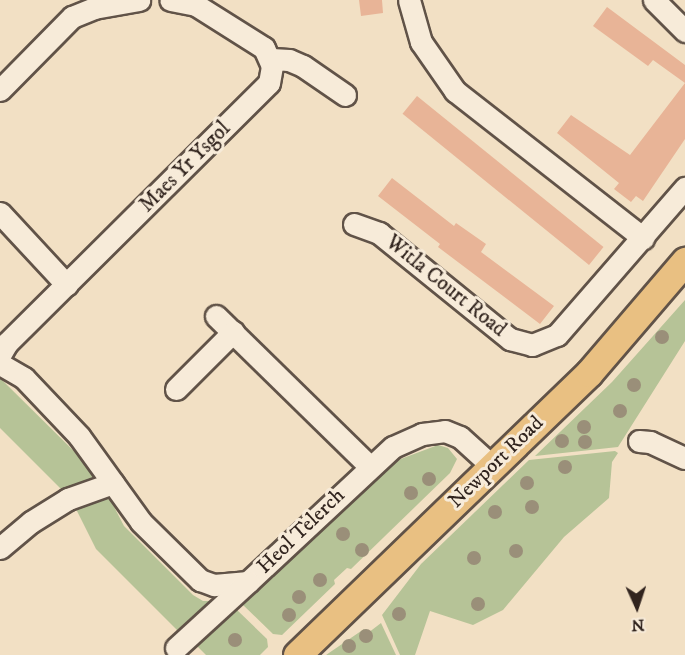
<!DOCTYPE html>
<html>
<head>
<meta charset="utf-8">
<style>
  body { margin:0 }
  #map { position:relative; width:685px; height:655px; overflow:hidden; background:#f2e0c4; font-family:"IM FELL DW Pica",serif }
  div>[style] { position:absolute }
  .green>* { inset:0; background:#b6c397 }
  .building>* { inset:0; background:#e8b497; transform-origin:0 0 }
  .roads { filter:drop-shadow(2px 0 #615348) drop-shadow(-2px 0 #615348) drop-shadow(0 2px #615348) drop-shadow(0 -2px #615348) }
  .minor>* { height:21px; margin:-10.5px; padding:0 10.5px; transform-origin:10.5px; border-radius:10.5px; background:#f7ebd9 }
  .major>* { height:27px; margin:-13.5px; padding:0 13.5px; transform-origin:13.5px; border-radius:13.5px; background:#e9c082 }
  .trees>* { width:14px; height:14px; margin:-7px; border-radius:50%; background:#9a8f79 }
  span { translate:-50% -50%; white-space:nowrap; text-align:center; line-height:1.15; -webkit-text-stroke:6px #f7ebd9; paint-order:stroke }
  .street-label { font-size:21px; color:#31241e }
  .north { position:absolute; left:607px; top:577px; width:60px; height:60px; -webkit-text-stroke:4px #f7ebd9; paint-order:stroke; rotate:177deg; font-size:16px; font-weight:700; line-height:24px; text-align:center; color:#31241e }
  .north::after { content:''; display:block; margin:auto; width:21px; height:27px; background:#31241e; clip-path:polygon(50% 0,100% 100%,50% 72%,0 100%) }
</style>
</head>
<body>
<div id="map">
  <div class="green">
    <i style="clip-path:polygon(685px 300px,685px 341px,618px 447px,535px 456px,612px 382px)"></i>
    <i style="clip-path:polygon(0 378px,92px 469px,92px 480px,65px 493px,0 428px)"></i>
    <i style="clip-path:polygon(438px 445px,448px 448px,457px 459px,450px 473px,351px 569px,347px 568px,334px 580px,335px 584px,282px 635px,273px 634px,242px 604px,390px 463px)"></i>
    <i style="clip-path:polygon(615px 451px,618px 453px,612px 462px,609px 498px,564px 537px,503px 610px,473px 625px,430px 611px,415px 655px,400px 655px,382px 615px,421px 564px,529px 460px)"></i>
    <i style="clip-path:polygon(102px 495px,111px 501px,124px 526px,193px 595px,203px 601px,216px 601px,181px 634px,96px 549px,76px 509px)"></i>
    <i style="clip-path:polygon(236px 609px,267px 639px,268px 647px,260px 655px,206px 655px,197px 646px)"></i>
    <i style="clip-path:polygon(381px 623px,396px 655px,326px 655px,364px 629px,368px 633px)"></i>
  </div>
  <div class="building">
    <i style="clip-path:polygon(359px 0,382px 0,383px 13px,361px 16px)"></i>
    <i style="clip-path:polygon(607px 7px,685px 65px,685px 139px,643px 201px,636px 196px,631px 202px,614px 189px,619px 183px,557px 133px,571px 115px,630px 155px,685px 83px,653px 60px,648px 66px,593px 26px)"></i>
    <i style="left:417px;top:96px;width:240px;height:23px;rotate:39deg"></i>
    <i style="clip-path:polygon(392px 178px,454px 226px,456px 223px,486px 244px,481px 252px,554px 306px,540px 324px,438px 247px,440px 244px,378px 196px)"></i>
  </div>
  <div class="roads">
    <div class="minor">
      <i style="left:409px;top:0;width:44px;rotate:74.1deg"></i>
      <i style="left:421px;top:42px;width:60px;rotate:55.2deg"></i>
      <i style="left:455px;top:91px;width:239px;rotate:38deg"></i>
      <i style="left:654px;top:0;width:44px;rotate:45deg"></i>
      <i style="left:271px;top:59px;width:18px;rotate:3deg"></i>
      <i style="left:289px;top:60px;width:15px;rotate:23deg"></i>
      <i style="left:303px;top:66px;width:51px;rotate:34.6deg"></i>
      <i style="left:0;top:90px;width:103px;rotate:-45.4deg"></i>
      <i style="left:72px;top:17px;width:24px;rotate:-22deg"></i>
      <i style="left:94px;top:8px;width:46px;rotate:-10.1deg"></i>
      <i style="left:0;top:213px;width:98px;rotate:47.1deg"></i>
      <i style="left:354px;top:224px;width:27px;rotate:20deg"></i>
      <i style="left:379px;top:233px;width:169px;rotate:39deg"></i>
      <i style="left:510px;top:339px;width:23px;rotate:15deg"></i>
      <i style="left:532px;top:345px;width:27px;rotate:-22deg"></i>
      <i style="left:557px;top:335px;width:195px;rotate:-49deg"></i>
      <i style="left:216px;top:316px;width:214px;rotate:44.4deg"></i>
      <i style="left:0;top:355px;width:14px;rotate:-60deg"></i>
      <i style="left:7px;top:343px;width:369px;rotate:-44.8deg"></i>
      <i style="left:269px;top:83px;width:17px;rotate:-80deg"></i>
      <i style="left:272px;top:66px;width:20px;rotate:-114deg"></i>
      <i style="left:264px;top:48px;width:80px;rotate:-147.7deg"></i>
      <i style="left:196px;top:5px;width:26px;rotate:-169deg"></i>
      <i style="left:0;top:364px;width:28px;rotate:30deg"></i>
      <i style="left:24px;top:378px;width:80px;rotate:46.5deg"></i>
      <i style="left:79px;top:436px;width:106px;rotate:54.2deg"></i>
      <i style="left:141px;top:522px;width:83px;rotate:44.5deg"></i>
      <i style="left:200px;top:580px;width:15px;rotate:20deg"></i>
      <i style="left:214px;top:585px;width:34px;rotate:-5deg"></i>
      <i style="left:248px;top:582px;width:198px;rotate:-43deg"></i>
      <i style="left:393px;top:447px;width:32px;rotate:-24deg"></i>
      <i style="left:422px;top:434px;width:23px;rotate:-7deg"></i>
      <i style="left:445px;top:431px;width:16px;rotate:22deg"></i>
      <i style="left:460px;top:437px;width:43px;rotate:42.2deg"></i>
      <i style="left:176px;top:389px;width:81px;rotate:-45deg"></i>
      <i style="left:639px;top:441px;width:11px;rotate:5deg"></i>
      <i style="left:650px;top:442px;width:38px;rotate:25deg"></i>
      <i style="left:0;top:548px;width:40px;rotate:-40deg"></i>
      <i style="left:31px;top:522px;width:44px;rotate:-31.9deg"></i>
      <i style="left:68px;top:499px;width:48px;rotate:-19.6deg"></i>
      <i style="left:176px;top:648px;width:98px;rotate:-42.5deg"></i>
    </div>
    <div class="major">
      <i style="left:297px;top:655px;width:406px;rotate:-44deg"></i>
      <i style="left:589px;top:373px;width:148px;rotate:-49.4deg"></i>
    </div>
  </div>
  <div class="trees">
    <i style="left:662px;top:337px"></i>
    <i style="left:634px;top:385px"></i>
    <i style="left:620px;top:411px"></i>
    <i style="left:584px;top:427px"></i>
    <i style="left:562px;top:441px"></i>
    <i style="left:585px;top:442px"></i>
    <i style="left:565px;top:467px"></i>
    <i style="left:429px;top:479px"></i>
    <i style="left:527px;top:483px"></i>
    <i style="left:411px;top:493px"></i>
    <i style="left:532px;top:507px"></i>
    <i style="left:495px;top:512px"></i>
    <i style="left:343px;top:534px"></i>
    <i style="left:362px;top:550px"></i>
    <i style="left:516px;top:551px"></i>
    <i style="left:474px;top:558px"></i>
    <i style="left:320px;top:580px"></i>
    <i style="left:299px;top:597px"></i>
    <i style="left:478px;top:604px"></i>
    <i style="left:399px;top:614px"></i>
    <i style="left:289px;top:615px"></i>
    <i style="left:366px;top:636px"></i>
    <i style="left:235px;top:640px"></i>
    <i style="left:349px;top:646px"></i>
  </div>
  <div class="street-label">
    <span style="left:185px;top:167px;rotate:-45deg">Maes Yr Ysgol</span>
    <span style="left:446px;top:286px;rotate:39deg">Witla Court Road</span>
    <span style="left:496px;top:462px;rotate:-44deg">Newport Road</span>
    <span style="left:301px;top:531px;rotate:-44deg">Heol Telerch</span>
  </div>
  <div class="north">N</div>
</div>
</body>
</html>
